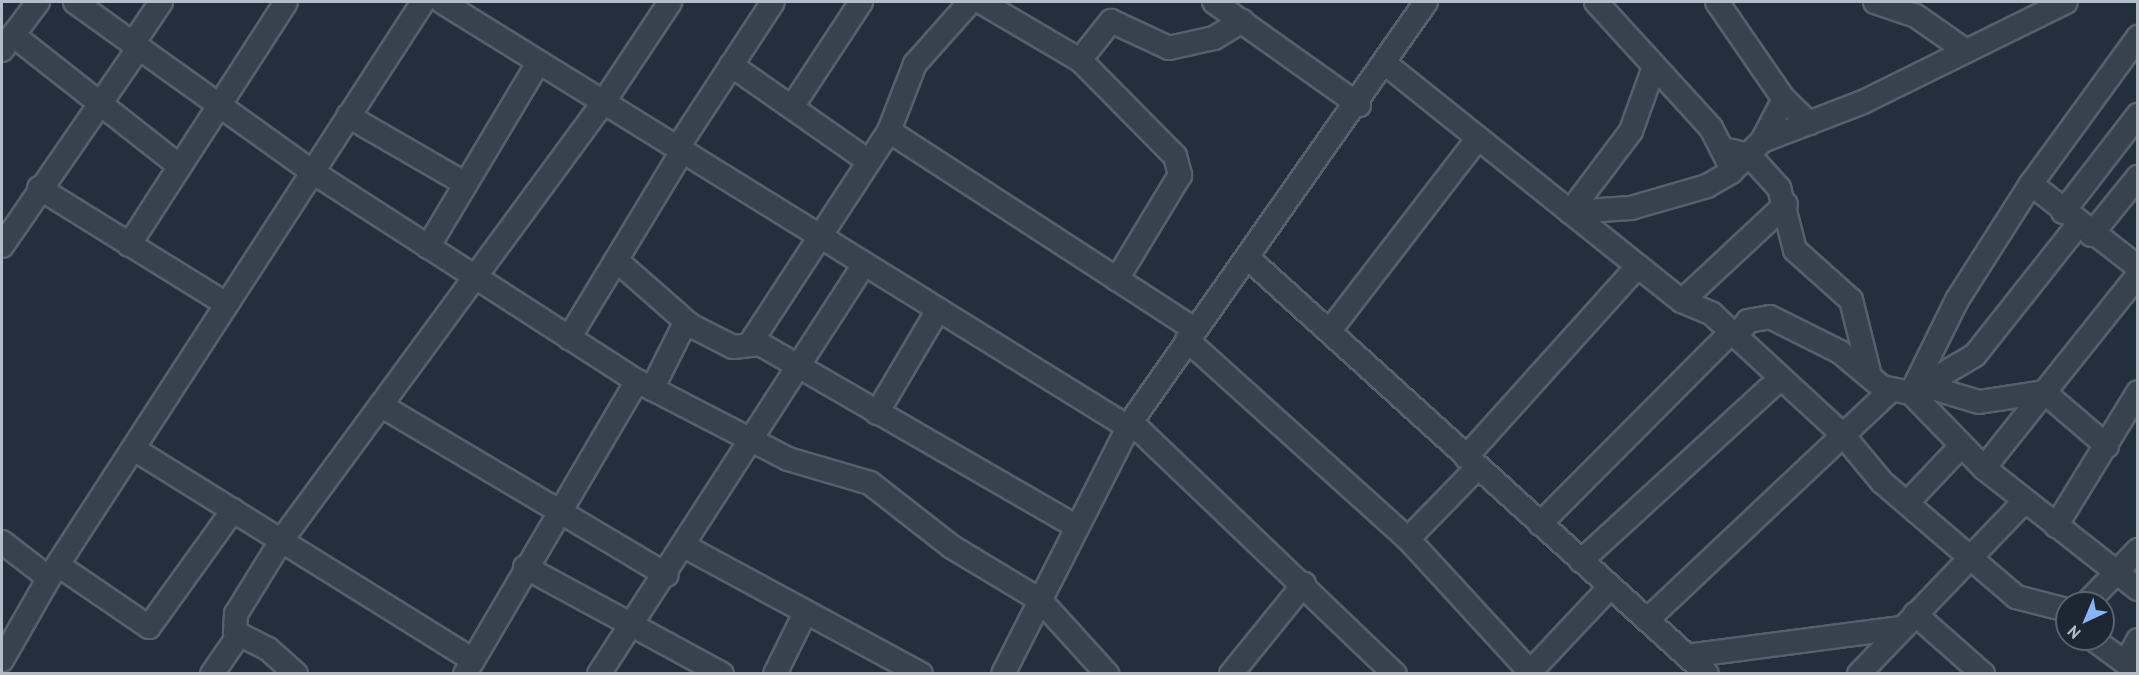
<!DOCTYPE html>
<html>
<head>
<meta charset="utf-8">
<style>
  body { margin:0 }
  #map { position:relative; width:2139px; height:675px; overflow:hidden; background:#242f3e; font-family:"PT Sans",sans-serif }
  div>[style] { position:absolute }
  .roads { filter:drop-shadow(2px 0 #565f6c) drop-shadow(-2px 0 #565f6c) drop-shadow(0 2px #565f6c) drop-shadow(0 -2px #565f6c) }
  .minor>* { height:22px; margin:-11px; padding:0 11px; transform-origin:11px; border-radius:11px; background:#38414e }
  span { translate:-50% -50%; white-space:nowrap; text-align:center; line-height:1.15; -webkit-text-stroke:6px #1d2633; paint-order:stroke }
  .frame { position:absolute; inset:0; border:3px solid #b4bcc9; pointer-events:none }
  .north { position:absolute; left:2055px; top:591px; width:60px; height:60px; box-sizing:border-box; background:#1d2633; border:2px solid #59626f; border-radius:50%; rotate:224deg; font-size:16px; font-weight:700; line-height:24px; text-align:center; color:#b4bcc9 }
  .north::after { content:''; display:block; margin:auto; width:21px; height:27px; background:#8ab4f8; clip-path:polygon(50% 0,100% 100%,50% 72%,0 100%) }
</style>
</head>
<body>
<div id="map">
  <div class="roads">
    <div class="minor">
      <i style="left:75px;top:2px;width:290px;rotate:35.6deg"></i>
      <i style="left:311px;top:171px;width:388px;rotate:32.8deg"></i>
      <i style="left:637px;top:381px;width:170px;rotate:27.3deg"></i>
      <i style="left:788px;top:459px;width:85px;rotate:16.3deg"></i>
      <i style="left:870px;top:483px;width:104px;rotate:38deg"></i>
      <i style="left:952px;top:547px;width:103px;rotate:31.1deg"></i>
      <i style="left:1040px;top:600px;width:100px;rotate:47.8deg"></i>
      <i style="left:442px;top:2px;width:807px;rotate:31.78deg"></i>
      <i style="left:981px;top:2px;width:115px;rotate:30.4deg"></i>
      <i style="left:1080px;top:60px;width:135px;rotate:45.3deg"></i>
      <i style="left:1175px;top:156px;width:20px;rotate:75deg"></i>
      <i style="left:1180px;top:175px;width:122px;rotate:121.2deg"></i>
      <i style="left:1214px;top:2px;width:178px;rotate:35.4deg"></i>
      <i style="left:1596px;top:2px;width:171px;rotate:47.6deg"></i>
      <i style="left:1711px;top:128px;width:38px;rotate:63deg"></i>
      <i style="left:1717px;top:2px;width:118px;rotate:55.4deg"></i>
      <i style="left:1784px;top:99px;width:35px;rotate:44deg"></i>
      <i style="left:1875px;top:2px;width:43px;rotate:18.9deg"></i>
      <i style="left:1916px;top:16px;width:61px;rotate:35deg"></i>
      <i style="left:13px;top:35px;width:210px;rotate:38.2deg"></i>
      <i style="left:132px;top:45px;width:52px;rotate:-56deg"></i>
      <i style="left:2px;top:50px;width:60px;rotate:-53.1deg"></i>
      <i style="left:1080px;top:60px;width:50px;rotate:-51.5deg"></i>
      <i style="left:1111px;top:21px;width:64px;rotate:25deg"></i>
      <i style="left:1169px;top:48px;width:46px;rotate:-12.5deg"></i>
      <i style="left:1214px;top:38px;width:33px;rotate:-31deg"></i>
      <i style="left:731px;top:65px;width:167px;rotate:35deg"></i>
      <i style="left:1387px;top:65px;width:378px;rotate:38.7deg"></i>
      <i style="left:1682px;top:301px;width:33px;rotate:23deg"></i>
      <i style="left:1712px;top:314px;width:178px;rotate:42.7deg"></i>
      <i style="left:1843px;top:435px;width:61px;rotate:50.3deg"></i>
      <i style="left:1882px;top:482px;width:177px;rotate:40.6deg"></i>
      <i style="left:2016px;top:597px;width:53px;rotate:14.3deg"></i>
      <i style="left:792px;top:107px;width:126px;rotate:-56.7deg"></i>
      <i style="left:348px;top:116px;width:136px;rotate:30deg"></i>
      <i style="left:889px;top:131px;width:365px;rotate:33deg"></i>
      <i style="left:1762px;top:141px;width:108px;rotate:-21.1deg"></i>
      <i style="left:1863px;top:102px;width:226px;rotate:-26.2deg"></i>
      <i style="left:678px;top:147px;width:173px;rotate:-56.8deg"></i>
      <i style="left:1723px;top:149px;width:27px;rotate:13deg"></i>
      <i style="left:1749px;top:155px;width:45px;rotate:47.7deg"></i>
      <i style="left:1779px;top:188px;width:64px;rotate:75.5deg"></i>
      <i style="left:1795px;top:250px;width:75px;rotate:41.8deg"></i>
      <i style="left:1851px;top:300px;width:78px;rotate:76deg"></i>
      <i style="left:2031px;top:184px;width:135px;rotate:37.8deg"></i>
      <i style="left:39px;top:188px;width:220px;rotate:31.8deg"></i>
      <i style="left:1570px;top:212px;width:61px;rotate:-3.8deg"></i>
      <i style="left:1631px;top:208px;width:79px;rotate:-16.1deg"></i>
      <i style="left:1707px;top:186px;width:28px;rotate:-30deg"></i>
      <i style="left:1731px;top:172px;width:44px;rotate:-45deg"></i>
      <i style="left:1762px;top:141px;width:47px;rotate:-62.4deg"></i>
      <i style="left:1570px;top:212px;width:101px;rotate:-53deg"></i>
      <i style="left:1631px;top:131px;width:65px;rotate:-70.2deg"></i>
      <i style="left:2063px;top:212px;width:123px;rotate:-52.3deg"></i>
      <i style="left:2091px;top:235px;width:75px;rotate:-51deg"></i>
      <i style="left:129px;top:245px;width:289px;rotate:-57.1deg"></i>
      <i style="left:2px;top:246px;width:239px;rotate:-55.4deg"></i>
      <i style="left:428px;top:247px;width:214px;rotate:-59.1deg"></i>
      <i style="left:1248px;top:258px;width:619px;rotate:42.19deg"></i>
      <i style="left:616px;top:260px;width:98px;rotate:41.3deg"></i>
      <i style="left:690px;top:325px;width:48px;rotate:27.1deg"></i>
      <i style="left:733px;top:347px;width:27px;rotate:-6deg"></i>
      <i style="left:760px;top:344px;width:364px;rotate:30deg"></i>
      <i style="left:1682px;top:301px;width:142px;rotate:-43deg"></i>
      <i style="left:1331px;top:329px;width:241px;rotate:-52.4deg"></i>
      <i style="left:1736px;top:336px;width:19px;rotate:-51deg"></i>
      <i style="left:1748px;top:321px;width:22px;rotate:-10deg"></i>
      <i style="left:1770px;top:317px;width:78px;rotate:26.6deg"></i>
      <i style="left:1840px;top:352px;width:55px;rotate:39.8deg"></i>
      <i style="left:1882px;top:387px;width:30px;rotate:12deg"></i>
      <i style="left:1911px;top:393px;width:105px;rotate:45.8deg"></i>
      <i style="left:1984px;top:468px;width:196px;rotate:38.2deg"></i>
      <i style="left:569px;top:338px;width:220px;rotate:-58.8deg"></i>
      <i style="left:1187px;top:340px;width:297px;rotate:42deg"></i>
      <i style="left:1408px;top:539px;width:183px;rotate:47.4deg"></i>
      <i style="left:751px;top:342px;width:252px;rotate:-56.8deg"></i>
      <i style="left:889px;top:131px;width:72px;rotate:-68.8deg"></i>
      <i style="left:915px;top:64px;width:83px;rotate:-48.4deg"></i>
      <i style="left:1929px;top:387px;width:52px;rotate:16.7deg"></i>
      <i style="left:1979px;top:402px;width:66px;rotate:-8.7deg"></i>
      <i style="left:2044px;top:392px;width:83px;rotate:40.6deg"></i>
      <i style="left:652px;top:389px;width:65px;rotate:-63.4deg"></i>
      <i style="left:681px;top:331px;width:11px;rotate:-34deg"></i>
      <i style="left:1911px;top:393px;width:104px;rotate:-63.7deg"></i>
      <i style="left:1957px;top:300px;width:138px;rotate:-57.5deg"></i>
      <i style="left:2031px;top:184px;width:182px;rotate:-53.9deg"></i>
      <i style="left:1911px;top:393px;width:74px;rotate:-30.7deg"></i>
      <i style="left:1975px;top:355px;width:166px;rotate:-51.6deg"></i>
      <i style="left:382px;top:406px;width:331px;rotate:30.7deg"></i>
      <i style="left:877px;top:413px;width:120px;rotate:-59.4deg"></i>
      <i style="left:1131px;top:422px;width:365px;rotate:43.7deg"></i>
      <i style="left:134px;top:449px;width:399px;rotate:31.9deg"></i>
      <i style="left:1466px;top:457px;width:257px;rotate:-48deg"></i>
      <i style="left:1984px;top:468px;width:247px;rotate:-51.4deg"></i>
      <i style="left:1909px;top:501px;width:76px;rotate:-46.6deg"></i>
      <i style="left:1540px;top:524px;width:271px;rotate:-45.1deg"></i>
      <i style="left:2056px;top:526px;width:157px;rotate:-58.5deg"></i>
      <i style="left:1408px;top:539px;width:99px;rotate:-45.8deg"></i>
      <i style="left:2px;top:542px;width:59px;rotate:37.5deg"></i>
      <i style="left:686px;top:547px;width:267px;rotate:28.4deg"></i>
      <i style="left:1581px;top:561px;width:271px;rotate:-42.5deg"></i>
      <i style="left:58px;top:565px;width:110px;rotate:34.3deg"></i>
      <i style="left:149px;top:627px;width:144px;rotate:-54.3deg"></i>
      <i style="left:525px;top:567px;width:224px;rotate:28.5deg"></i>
      <i style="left:2087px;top:603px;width:74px;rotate:-46.1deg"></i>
      <i style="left:1915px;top:614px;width:91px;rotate:41.4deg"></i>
      <i style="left:1647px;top:620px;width:335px;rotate:-43.3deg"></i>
      <i style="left:2093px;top:639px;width:56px;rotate:36.3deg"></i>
      <i style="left:1687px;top:656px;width:216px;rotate:-7.5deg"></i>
      <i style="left:2px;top:660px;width:95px;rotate:-60.2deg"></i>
      <i style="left:49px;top:578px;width:687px;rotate:-57deg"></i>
      <i style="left:2126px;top:662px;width:25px;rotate:-61deg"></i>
      <i style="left:1530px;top:672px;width:117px;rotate:-46.7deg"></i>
      <i style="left:212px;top:674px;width:47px;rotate:-55.3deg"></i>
      <i style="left:296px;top:674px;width:38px;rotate:-138deg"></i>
      <i style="left:268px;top:649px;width:37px;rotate:-153deg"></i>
      <i style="left:235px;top:632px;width:18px;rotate:-87deg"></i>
      <i style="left:236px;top:614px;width:86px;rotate:-58.3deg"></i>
      <i style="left:281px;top:541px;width:544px;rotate:-53.68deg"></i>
      <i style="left:603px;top:103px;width:121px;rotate:-56.4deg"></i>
      <i style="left:465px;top:674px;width:340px;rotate:-59.6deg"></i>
      <i style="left:599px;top:674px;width:487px;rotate:-57.1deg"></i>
      <i style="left:775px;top:674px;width:68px;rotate:-63.8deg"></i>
      <i style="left:1003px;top:674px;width:283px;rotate:-63.1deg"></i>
      <i style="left:1131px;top:422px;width:513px;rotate:-54.92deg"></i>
      <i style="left:1231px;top:674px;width:116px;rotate:-51deg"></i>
      <i style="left:1859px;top:674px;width:238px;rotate:-46.2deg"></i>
    </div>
  </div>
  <div class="frame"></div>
  <div class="north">N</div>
</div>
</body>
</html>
